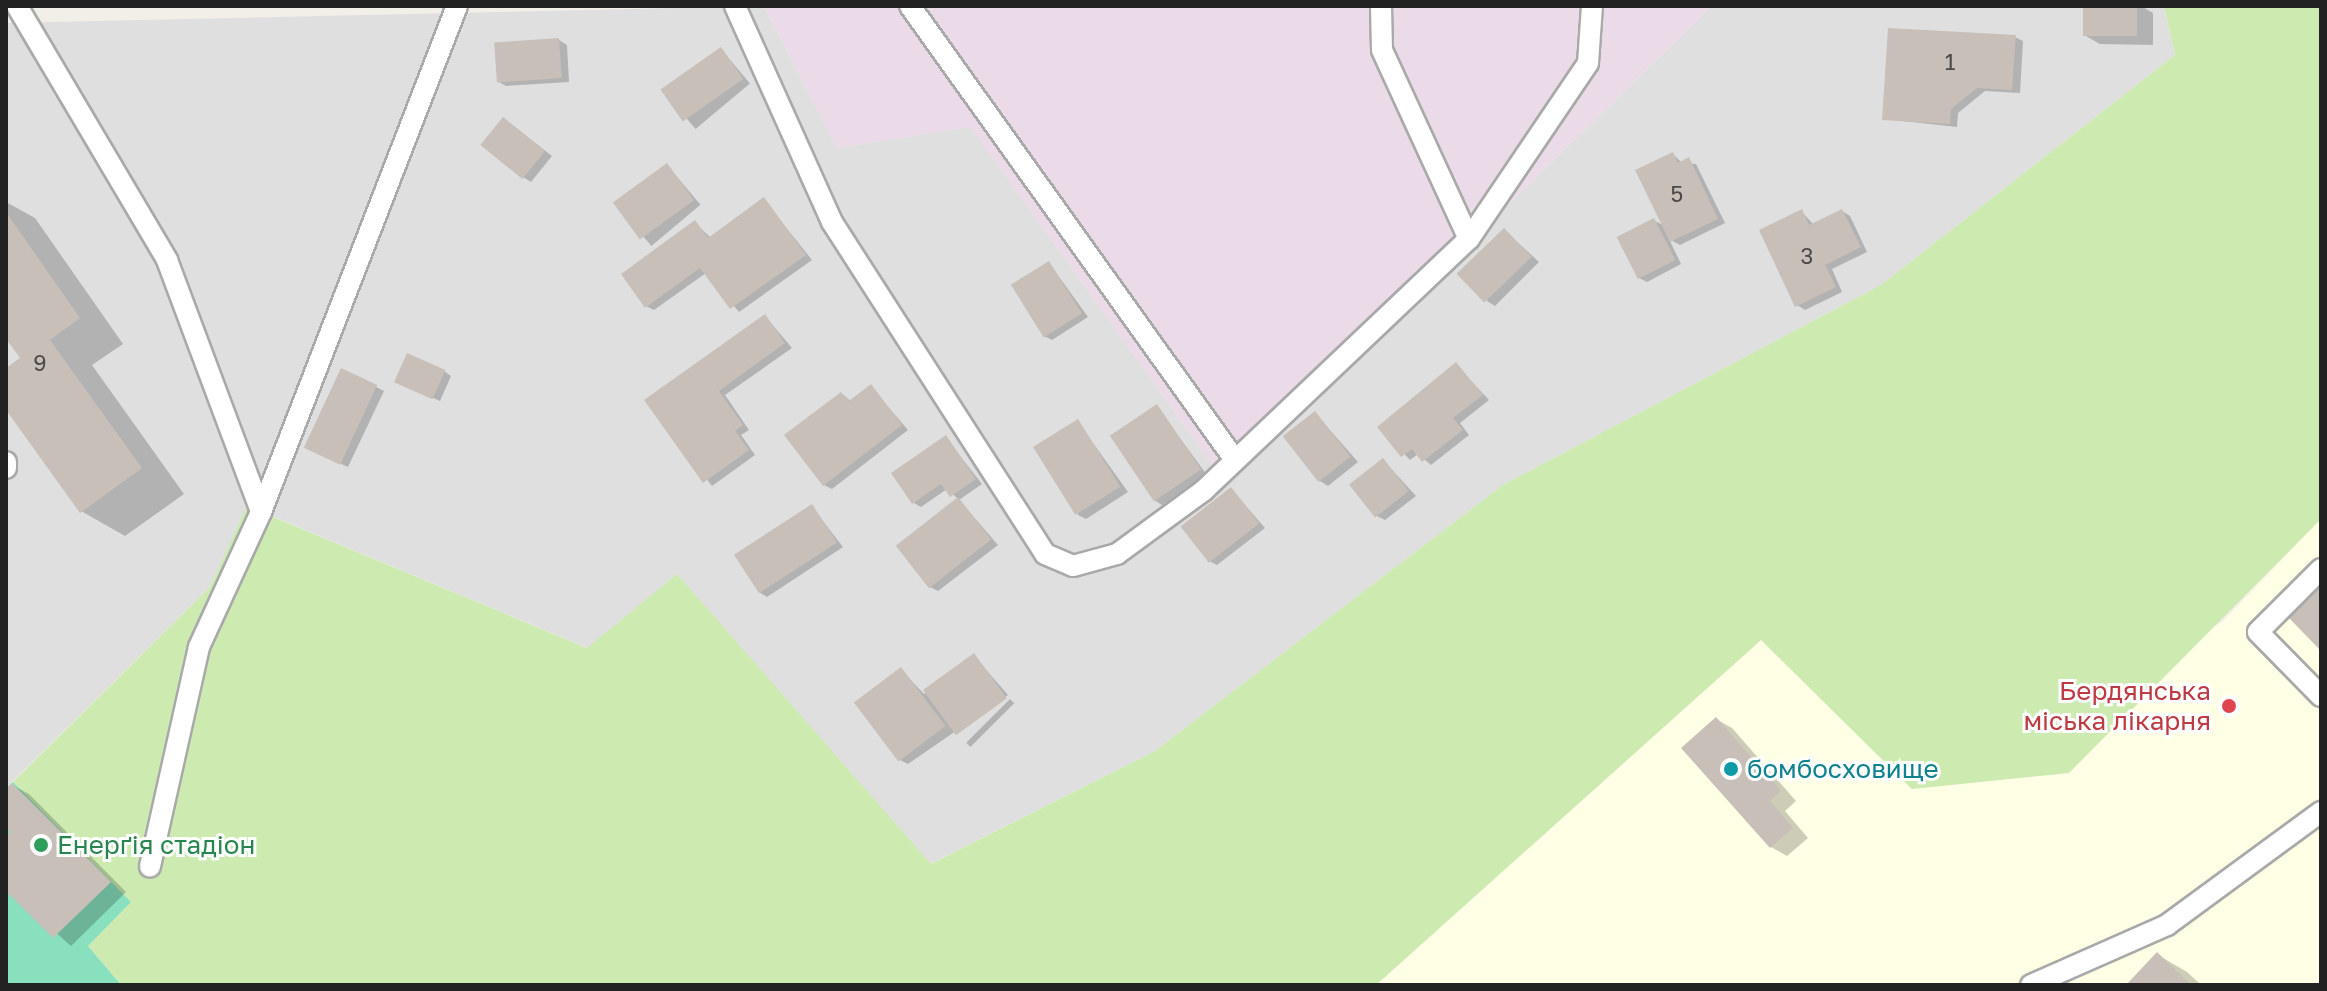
<!DOCTYPE html>
<html>
<head>
<meta charset="utf-8">
<style>
  body { margin:0 }
  #map { position:relative; width:2327px; height:991px; overflow:hidden; background:#f2efe9; font-family:"Golos Text",sans-serif }
  div>[style] { position:absolute }
  .residential>* { inset:0; background:#e0dfdf }
  .industrial>* { inset:0; background:#ebdbe8 }
  .education>* { inset:0; background:#ffffe5 }
  .grass>* { inset:0; background:#cdebb0 }
  .pitch>* { inset:0; background:#88e0be }
  .shadow>* { inset:0; background:#0003; transform-origin:0 0 }
  .building>* { inset:0; background:#c7bfb8; transform-origin:0 0 }
  .roads { filter:drop-shadow(2px 0 #a9a9a9) drop-shadow(-2px 0 #a9a9a9) drop-shadow(0 2px #a9a9a9) drop-shadow(0 -2px #a9a9a9) }
  .service>* { height:20px; margin:-10px; padding:0 10px; transform-origin:10px; border-radius:10px; background:#fff }
  .dots>* { width:22px; height:22px; translate:-50% -50%; box-sizing:border-box; border:4px solid #fff; border-radius:50% }
  span { translate:-50% -50%; white-space:nowrap; text-align:center; line-height:1.15; -webkit-text-stroke:6px #fff; paint-order:stroke }
  .number-label { font-size:22px; color:#4b4948 }
  .number-label span { -webkit-text-stroke-width:0 }
  .health-label { font-size:26px; color:#be3a42 }
  .right { translate:-100% -50%; text-align:right }
  .culture-label { font-size:26px; color:#0d838f }
  .left { translate:0 -50%; text-align:left }
  .leisure-label { font-size:26px; color:#27864d }
  .frame { position:absolute; inset:0; border:8px solid #222; pointer-events:none }
</style>
</head>
<body>
<div id="map">
  <div class="residential">
    <i style="clip-path:polygon(764px 6px,837px 148px,970px 126px,1224px 481px,1712px 6px,2164px 6px,2175px 55px,1881px 285px,1503px 485px,1155px 751px,930px 864px,588px 648px,248px 506px,210px 587px,6px 788px,6px 23px)"></i>
  </div>
  <div class="industrial">
    <i style="clip-path:polygon(764px 6px,1712px 6px,1224px 481px,970px 127px,837px 148px)"></i>
  </div>
  <div class="education">
    <i style="clip-path:polygon(2321px 519px,2321px 985px,1376px 985px,1761px 640px,1912px 789px,2222px 622px)"></i>
  </div>
  <div class="grass">
    <i style="clip-path:polygon(2164px 6px,2321px 6px,2321px 519px,2069px 773px,1912px 789px,1761px 640px,1376px 985px,121px 985px,88px 946px,131px 902px,13px 782px,210px 587px,247px 506px,587px 648px,677px 574px,931px 864px,1155px 751px,1503px 485px,1881px 285px,2175px 55px)"></i>
  </div>
  <div class="pitch">
    <i style="clip-path:polygon(13px 782px,131px 902px,88px 946px,121px 985px,6px 985px,6px 788px)"></i>
  </div>
  <div class="shadow">
    <i style="clip-path:polygon(2085px 6px,2141px 6px,2153px 13px,2153px 45px,2100px 44px,2084px 35px)"></i>
    <i style="clip-path:polygon(2015px 37px,2023px 41px,2020px 93px,1985px 91px,1958px 113px,1957px 127px,1884px 119px)"></i>
    <i style="clip-path:polygon(559px 40px,567px 45px,569px 82px,506px 86px,499px 82px)"></i>
    <i style="left:721px;top:49px;width:45px;height:71px;rotate:50deg"></i>
    <i style="clip-path:polygon(511px 124px,552px 156px,531px 182px,523px 177px)"></i>
    <i style="clip-path:polygon(1673px 154px,1682px 163px,1696px 164px,1725px 223px,1680px 245px,1669px 239px,1681px 264px,1647px 282px,1639px 278px,1653px 220px,1665px 226px)"></i>
    <i style="left:667px;top:165px;width:52px;height:64px;rotate:50deg"></i>
    <i style="clip-path:polygon(764px 200px,812px 260px,739px 312px,706px 273px,654px 310px,646px 306px,695px 223px,711px 238px)"></i>
    <i style="clip-path:polygon(6px 202px,35px 218px,123px 344px,92px 365px,184px 494px,125px 536px,81px 511px,6px 407px,6px 370px,23px 359px,6px 335px)"></i>
    <i style="clip-path:polygon(1842px 211px,1850px 216px,1867px 252px,1832px 269px,1842px 292px,1805px 310px,1797px 305px,1802px 212px,1814px 225px)"></i>
    <i style="clip-path:polygon(1504px 230px,1539px 262px,1495px 306px,1487px 301px)"></i>
    <i style="clip-path:polygon(1049px 263px,1088px 317px,1052px 340px,1044px 336px)"></i>
    <i style="clip-path:polygon(765px 316px,792px 348px,725px 395px,749px 430px,741px 435px,755px 455px,712px 486px,647px 401px)"></i>
    <i style="clip-path:polygon(1456px 365px,1489px 400px,1460px 423px,1469px 435px,1431px 465px,1418px 454px,1410px 460px,1379px 427px)"></i>
    <i style="clip-path:polygon(342px 370px,384px 391px,348px 467px,313px 451px)"></i>
    <i style="clip-path:polygon(444px 371px,451px 376px,440px 401px,404px 385px)"></i>
    <i style="clip-path:polygon(871px 387px,908px 430px,832px 489px,824px 485px,842px 394px,852px 402px)"></i>
    <i style="clip-path:polygon(1157px 407px,1207px 475px,1162px 505px,1154px 500px)"></i>
    <i style="clip-path:polygon(1315px 413px,1358px 462px,1328px 486px,1320px 481px)"></i>
    <i style="clip-path:polygon(1078px 422px,1128px 492px,1086px 519px,1078px 515px)"></i>
    <i style="clip-path:polygon(946px 438px,982px 484px,959px 500px,998px 545px,938px 591px,930px 587px,958px 499px,947px 489px,921px 507px,914px 503px)"></i>
    <i style="clip-path:polygon(1384px 461px,1416px 496px,1385px 520px,1377px 516px)"></i>
    <i style="clip-path:polygon(1231px 489px,1265px 528px,1217px 565px,1209px 561px)"></i>
    <i style="clip-path:polygon(812px 507px,843px 547px,767px 597px,759px 592px)"></i>
    <i style="clip-path:polygon(974px 656px,1008px 695px,908px 764px,900px 760px,857px 704px,901px 670px,924px 694px)"></i>
    <i style="left:1010px;top:699px;width:6px;height:62px;rotate:45deg"></i>
    <i style="clip-path:polygon(1716px 719px,1732px 728px,1796px 801px,1785px 811px,1808px 838px,1787px 856px,1771px 847px)"></i>
    <i style="clip-path:polygon(12px 785px,29px 794px,126px 892px,71px 946px,6px 888px,6px 839px,13px 832px,6px 824px,6px 791px)"></i>
    <i style="clip-path:polygon(2158px 955px,2187px 972px,2201px 985px,2128px 985px)"></i>
  </div>
  <div class="building">
    <i style="left:2083px;top:6px;width:54px;height:30px"></i>
    <i style="clip-path:polygon(1888px 28px,2016px 35px,2012px 90px,1977px 88px,1951px 109px,1950px 124px,1882px 120px)"></i>
    <i style="left:559px;top:38px;width:40px;height:65px;rotate:86deg"></i>
    <i style="left:721px;top:47px;width:39px;height:74px;rotate:55deg"></i>
    <i style="left:503px;top:117px;width:54px;height:36px;rotate:39deg"></i>
    <i style="clip-path:polygon(1673px 152px,1678px 163px,1689px 157px,1718px 219px,1670px 242px,1635px 170px)"></i>
    <i style="left:667px;top:163px;width:46px;height:67px;rotate:54deg"></i>
    <i style="clip-path:polygon(764px 197px,806px 255px,730px 309px,700px 268px,645px 308px,621px 274px,695px 220px,708px 238px)"></i>
    <i style="clip-path:polygon(1802px 209px,1809px 225px,1842px 209px,1861px 247px,1825px 265px,1836px 287px,1795px 307px,1759px 230px)"></i>
    <i style="clip-path:polygon(6px 212px,80px 318px,50px 340px,142px 468px,80px 513px,6px 410px,6px 368px,20px 358px,6px 339px)"></i>
    <i style="left:1654px;top:218px;width:47px;height:42px;rotate:63deg"></i>
    <i style="left:1504px;top:228px;width:40px;height:66px;rotate:46deg"></i>
    <i style="left:1049px;top:261px;width:62px;height:45px;rotate:58deg"></i>
    <i style="clip-path:polygon(765px 314px,785px 343px,719px 391px,743px 425px,735px 431px,749px 450px,703px 483px,644px 400px)"></i>
    <i style="left:407px;top:353px;width:42px;height:32px;rotate:24deg"></i>
    <i style="clip-path:polygon(1456px 362px,1483px 395px,1453px 418px,1463px 430px,1422px 462px,1412px 449px,1401px 457px,1377px 427px)"></i>
    <i style="left:341px;top:368px;width:40px;height:88px;rotate:25deg"></i>
    <i style="clip-path:polygon(871px 384px,902px 425px,823px 486px,784px 435px,841px 392px,849px 401px)"></i>
    <i style="left:1157px;top:404px;width:79px;height:57px;rotate:56deg"></i>
    <i style="left:1315px;top:411px;width:58px;height:41px;rotate:52deg"></i>
    <i style="left:1078px;top:419px;width:80px;height:53px;rotate:58deg"></i>
    <i style="clip-path:polygon(946px 435px,976px 479px,950px 497px,941px 484px,912px 504px,891px 473px)"></i>
    <i style="left:1383px;top:458px;width:42px;height:43px;rotate:52deg"></i>
    <i style="left:1231px;top:487px;width:46px;height:64px;rotate:52deg"></i>
    <i style="left:958px;top:497px;width:54px;height:79px;rotate:52deg"></i>
    <i style="left:812px;top:504px;width:46px;height:93px;rotate:57deg"></i>
    <i style="clip-path:polygon(2321px 586px,2321px 651px,2289px 618px)"></i>
    <i style="left:974px;top:653px;width:56px;height:63px;rotate:54deg"></i>
    <i style="left:901px;top:667px;width:74px;height:59px;rotate:53deg"></i>
    <i style="clip-path:polygon(1716px 717px,1781px 791px,1770px 801px,1793px 828px,1770px 848px,1681px 748px)"></i>
    <i style="clip-path:polygon(12px 783px,111px 882px,53px 938px,6px 891px,6px 836px,11px 832px,6px 827px,6px 789px)"></i>
    <i style="clip-path:polygon(2157px 952px,2191px 985px,2126px 985px)"></i>
  </div>
  <div class="roads">
    <div class="service">
      <i style="left:17px;top:6px;width:295px;rotate:59.4deg"></i>
      <i style="left:167px;top:260px;width:269px;rotate:69.5deg"></i>
      <i style="left:261px;top:512px;width:149px;rotate:114.7deg"></i>
      <i style="left:199px;top:647px;width:225px;rotate:102.6deg"></i>
      <i style="left:735px;top:6px;width:237px;rotate:65.8deg"></i>
      <i style="left:832px;top:222px;width:394px;rotate:57.3deg"></i>
      <i style="left:1045px;top:554px;width:30px;rotate:23deg"></i>
      <i style="left:1073px;top:566px;width:46px;rotate:-15.3deg"></i>
      <i style="left:1117px;top:554px;width:107px;rotate:-36.2deg"></i>
      <i style="left:1203px;top:491px;width:366px;rotate:-43.5deg"></i>
      <i style="left:1469px;top:239px;width:212px;rotate:-55.9deg"></i>
      <i style="left:1588px;top:63px;width:57px;rotate:-86deg"></i>
      <i style="left:910px;top:6px;width:558px;rotate:54.4deg"></i>
      <i style="left:1381px;top:6px;width:44px;rotate:88.7deg"></i>
      <i style="left:1382px;top:50px;width:208px;rotate:65.3deg"></i>
      <i style="left:6px;top:462px;width:6px;rotate:90deg"></i>
      <i style="left:261px;top:512px;width:543px;rotate:-68.83deg"></i>
      <i style="left:2321px;top:569px;width:89px;rotate:135deg"></i>
      <i style="left:2258px;top:632px;width:90px;rotate:45.5deg"></i>
      <i style="left:2031px;top:985px;width:149px;rotate:-23.8deg"></i>
      <i style="left:2167px;top:925px;width:191px;rotate:-36.3deg"></i>
    </div>
  </div>
  <div class="dots">
    <i style="left:2229px;top:706px;background:#e0444e"></i>
    <i style="left:1731px;top:769px;background:#0f9aa8"></i>
    <i style="left:41px;top:845px;background:#2e9e5b"></i>
  </div>
  <div class="number-label">
    <span style="left:1950px;top:62px">1</span>
    <span style="left:1677px;top:194px">5</span>
    <span style="left:1807px;top:256px">3</span>
    <span style="left:40px;top:363px">9</span>
  </div>
  <div class="health-label">
    <span class="right" style="left:2211px;top:706px">Бердянська<br>міська лікарня</span>
  </div>
  <div class="culture-label">
    <span class="left" style="left:1747px;top:769px">бомбосховище</span>
  </div>
  <div class="leisure-label">
    <span class="left" style="left:57px;top:845px">Енерґія стадіон</span>
  </div>
  <div class="frame"></div>
</div>
</body>
</html>
